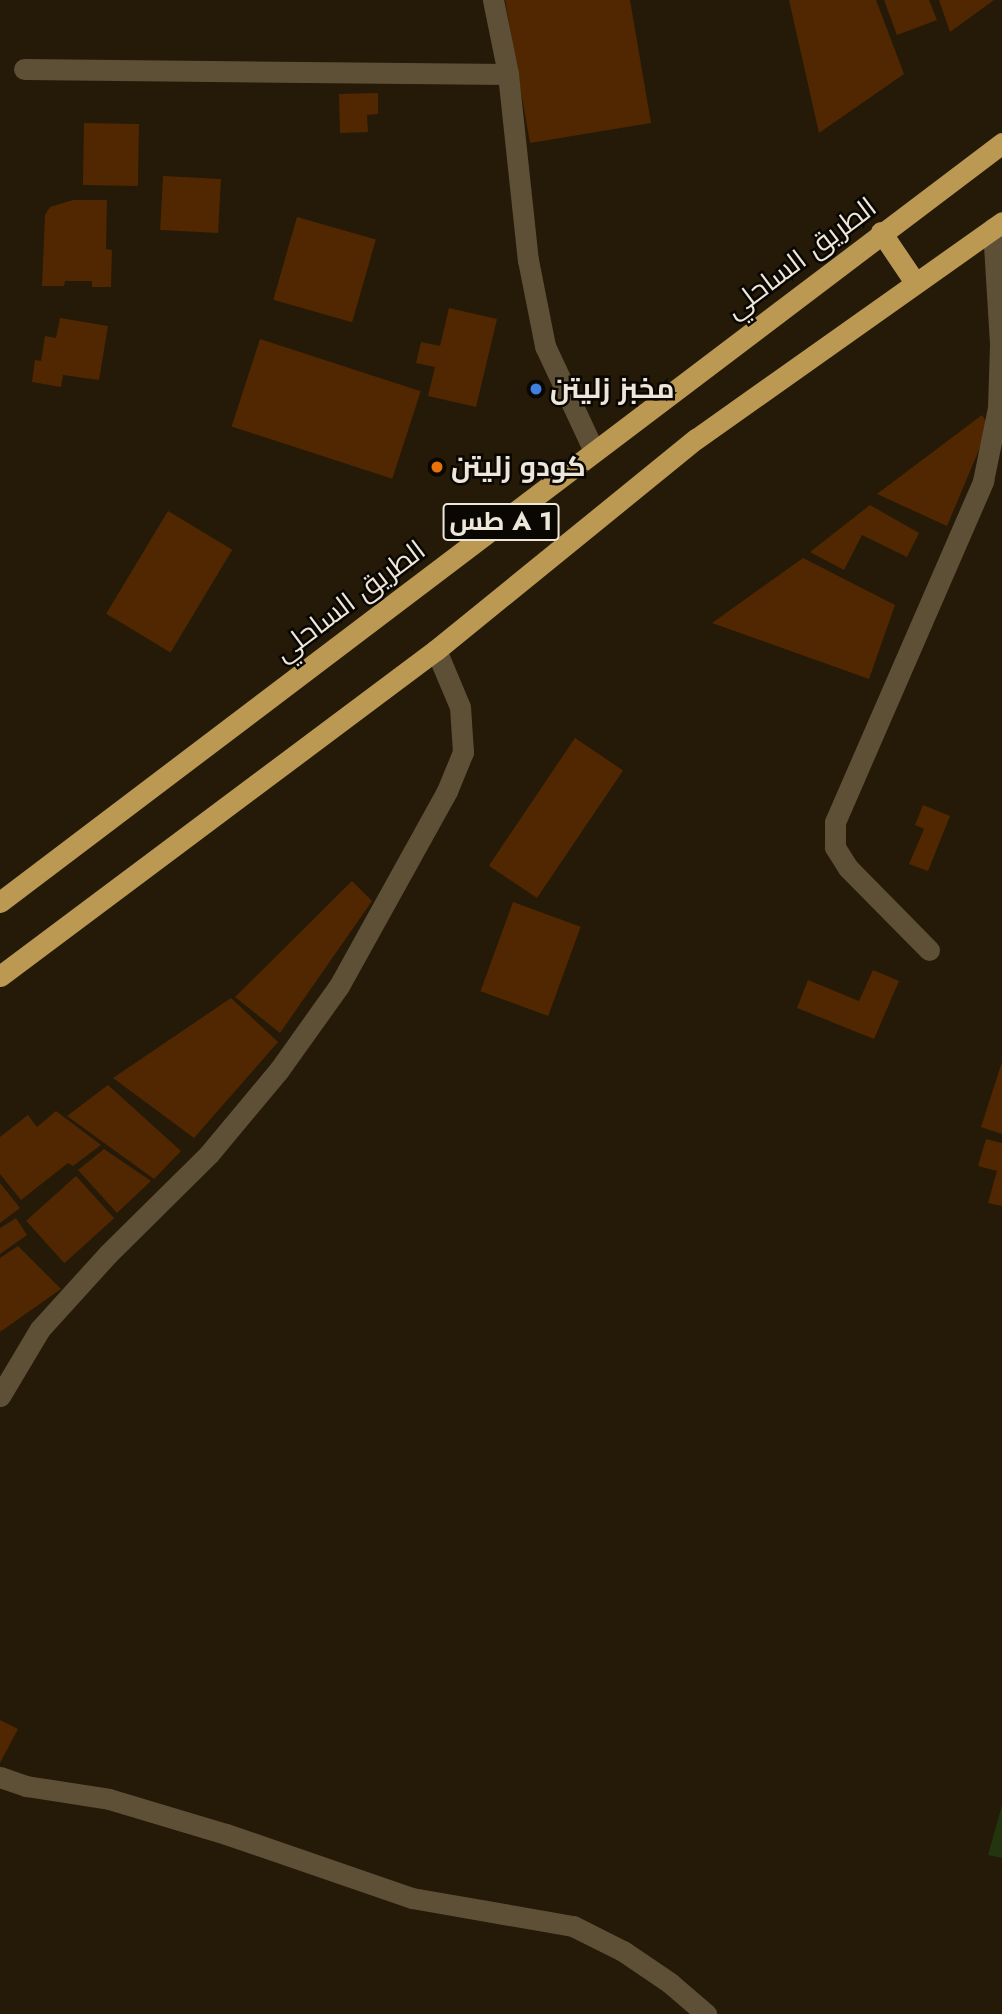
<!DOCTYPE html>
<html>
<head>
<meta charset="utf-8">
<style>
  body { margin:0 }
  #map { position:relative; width:1002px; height:2014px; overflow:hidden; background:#241a07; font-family:Jost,Cairo,sans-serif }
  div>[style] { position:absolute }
  .green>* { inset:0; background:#23350e }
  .building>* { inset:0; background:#512701; transform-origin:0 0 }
  .street>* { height:21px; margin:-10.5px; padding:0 10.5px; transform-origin:10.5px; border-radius:10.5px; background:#5e5036 }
  .highway>* { height:21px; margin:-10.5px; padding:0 10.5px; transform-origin:10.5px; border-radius:10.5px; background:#bb9953 }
  .dots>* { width:19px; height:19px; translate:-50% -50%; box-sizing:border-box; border:4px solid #0a0602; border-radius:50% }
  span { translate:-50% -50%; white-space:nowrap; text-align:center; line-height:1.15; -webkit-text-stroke:5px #0a0602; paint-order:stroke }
  .shield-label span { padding:2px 5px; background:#0a0602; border:2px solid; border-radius:5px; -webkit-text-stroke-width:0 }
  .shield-label { font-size:26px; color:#ede6da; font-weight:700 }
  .street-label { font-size:28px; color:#ede6da }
  .poi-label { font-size:28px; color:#ede6da; font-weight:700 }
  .left { translate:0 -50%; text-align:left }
</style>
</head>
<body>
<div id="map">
  <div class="green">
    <i style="clip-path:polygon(1002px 1805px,1002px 1858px,988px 1855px)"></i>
  </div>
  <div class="building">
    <i style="clip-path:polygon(505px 0,630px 0,651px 123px,530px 143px)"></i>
    <i style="clip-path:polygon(789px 0,876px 0,904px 74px,819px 133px)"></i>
    <i style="clip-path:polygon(884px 0,929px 0,937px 20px,897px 35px)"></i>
    <i style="clip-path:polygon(939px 0,994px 0,950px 32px)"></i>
    <i style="clip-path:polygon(378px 93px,378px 114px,367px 115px,368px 132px,340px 133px,339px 94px)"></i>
    <i style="left:84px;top:123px;width:55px;height:62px;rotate:1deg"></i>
    <i style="left:163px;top:176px;width:58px;height:54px;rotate:3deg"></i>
    <i style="clip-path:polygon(73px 200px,107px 200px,106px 249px,112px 250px,111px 287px,92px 287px,92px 281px,65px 281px,64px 286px,42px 286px,45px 215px,50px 207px)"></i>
    <i style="left:297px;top:217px;width:82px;height:86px;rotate:16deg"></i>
    <i style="clip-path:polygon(449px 308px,497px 319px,476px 407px,428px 396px,435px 367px,416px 363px,421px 342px,440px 346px)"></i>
    <i style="clip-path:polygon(60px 318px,108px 326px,99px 380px,63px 375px,61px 387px,32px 382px,35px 360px,41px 361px,45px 336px,56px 338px)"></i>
    <i style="left:260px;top:339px;width:169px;height:92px;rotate:18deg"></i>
    <i style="clip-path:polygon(982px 415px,989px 426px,947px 526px,877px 494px)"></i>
    <i style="clip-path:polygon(870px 505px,919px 533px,907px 557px,862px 535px,844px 570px,810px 552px)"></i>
    <i style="left:168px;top:511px;width:75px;height:120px;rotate:31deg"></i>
    <i style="clip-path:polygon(803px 558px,895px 605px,869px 679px,712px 623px)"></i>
    <i style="left:575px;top:738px;width:58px;height:154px;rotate:34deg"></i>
    <i style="clip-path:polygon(923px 805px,950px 816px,928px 871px,909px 864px,924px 829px,915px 825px)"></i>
    <i style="clip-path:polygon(352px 881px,372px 901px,280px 1033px,235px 997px)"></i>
    <i style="left:513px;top:902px;width:72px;height:95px;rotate:20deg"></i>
    <i style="clip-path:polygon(873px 970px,899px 981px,874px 1039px,797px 1008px,808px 980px,859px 1001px)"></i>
    <i style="clip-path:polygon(231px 998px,278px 1042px,194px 1138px,113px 1078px)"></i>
    <i style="clip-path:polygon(1002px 1062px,1002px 1134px,981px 1127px)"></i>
    <i style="clip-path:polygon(108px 1085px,181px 1151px,154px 1179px,67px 1116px)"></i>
    <i style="clip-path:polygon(56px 1111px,101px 1145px,73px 1166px,68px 1163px,21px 1200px,0 1174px,0 1137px,28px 1115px,37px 1127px)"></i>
    <i style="clip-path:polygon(986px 1139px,1002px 1143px,1002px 1206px,988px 1203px,997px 1171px,978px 1166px)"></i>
    <i style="clip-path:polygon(104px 1149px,151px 1181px,117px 1213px,78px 1170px)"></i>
    <i style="left:76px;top:1176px;width:57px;height:67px;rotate:48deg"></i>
    <i style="clip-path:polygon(0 1183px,20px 1208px,0 1223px)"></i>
    <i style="clip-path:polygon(16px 1218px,27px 1235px,0 1254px,0 1228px)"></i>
    <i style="clip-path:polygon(18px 1246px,61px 1289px,0 1332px,0 1258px)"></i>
    <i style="clip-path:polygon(0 1720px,18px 1729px,0 1763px)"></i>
  </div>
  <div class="street">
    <i style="left:493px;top:0;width:76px;rotate:78.5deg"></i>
    <i style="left:508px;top:74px;width:187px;rotate:83.9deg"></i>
    <i style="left:528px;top:260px;width:88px;rotate:78.8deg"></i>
    <i style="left:545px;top:346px;width:116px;rotate:65deg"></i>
    <i style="left:24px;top:69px;width:484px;rotate:0.6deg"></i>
    <i style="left:929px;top:950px;width:115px;rotate:-134.6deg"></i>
    <i style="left:848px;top:868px;width:25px;rotate:-122deg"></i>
    <i style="left:835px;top:847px;width:25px;rotate:-90deg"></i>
    <i style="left:835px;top:822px;width:372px;rotate:-66.5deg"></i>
    <i style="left:983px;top:481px;width:75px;rotate:-78.4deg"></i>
    <i style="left:998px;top:408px;width:65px;rotate:-88.2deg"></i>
    <i style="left:1000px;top:343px;width:115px;rotate:-93.5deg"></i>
    <i style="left:0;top:1396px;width:78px;rotate:-59.2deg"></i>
    <i style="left:40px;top:1329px;width:101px;rotate:-47.8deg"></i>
    <i style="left:108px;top:1254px;width:142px;rotate:-44.7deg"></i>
    <i style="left:209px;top:1154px;width:109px;rotate:-50.2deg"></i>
    <i style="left:279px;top:1070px;width:103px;rotate:-54.5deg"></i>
    <i style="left:339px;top:986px;width:223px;rotate:-61deg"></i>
    <i style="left:447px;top:791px;width:42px;rotate:-67.7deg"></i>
    <i style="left:463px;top:752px;width:45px;rotate:-93.8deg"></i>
    <i style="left:460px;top:707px;width:62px;rotate:-112.8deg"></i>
    <i style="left:0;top:1777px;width:28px;rotate:19deg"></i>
    <i style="left:26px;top:1786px;width:84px;rotate:8.9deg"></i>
    <i style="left:109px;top:1799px;width:122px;rotate:16.7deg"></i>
    <i style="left:226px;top:1834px;width:197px;rotate:19deg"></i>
    <i style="left:412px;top:1898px;width:163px;rotate:9.9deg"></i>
    <i style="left:573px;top:1926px;width:56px;rotate:26.6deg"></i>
    <i style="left:623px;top:1951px;width:57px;rotate:34.2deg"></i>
    <i style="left:670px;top:1983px;width:48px;rotate:40.7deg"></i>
  </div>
  <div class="highway">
    <i style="left:881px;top:232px;width:59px;rotate:56deg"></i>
    <i style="left:0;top:902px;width:1257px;rotate:-37.14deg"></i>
    <i style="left:0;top:976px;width:544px;rotate:-36.79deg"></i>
    <i style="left:436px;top:650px;width:335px;rotate:-39.1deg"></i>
    <i style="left:696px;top:439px;width:375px;rotate:-35.3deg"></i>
  </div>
  <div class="dots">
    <i style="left:536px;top:389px;background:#3f7fe0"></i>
    <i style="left:437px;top:467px;background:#e8710a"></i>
  </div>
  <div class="shield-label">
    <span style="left:501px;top:522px">طس A 1</span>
  </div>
  <div class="street-label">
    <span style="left:801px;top:258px;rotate:-37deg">الطريق الساحلي</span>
    <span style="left:350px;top:601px;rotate:-37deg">الطريق الساحلي</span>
  </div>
  <div class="poi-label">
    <span class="left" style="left:550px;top:389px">مخبز زليتن</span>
    <span class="left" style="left:451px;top:467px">كودو زليتن</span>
  </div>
</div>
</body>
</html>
